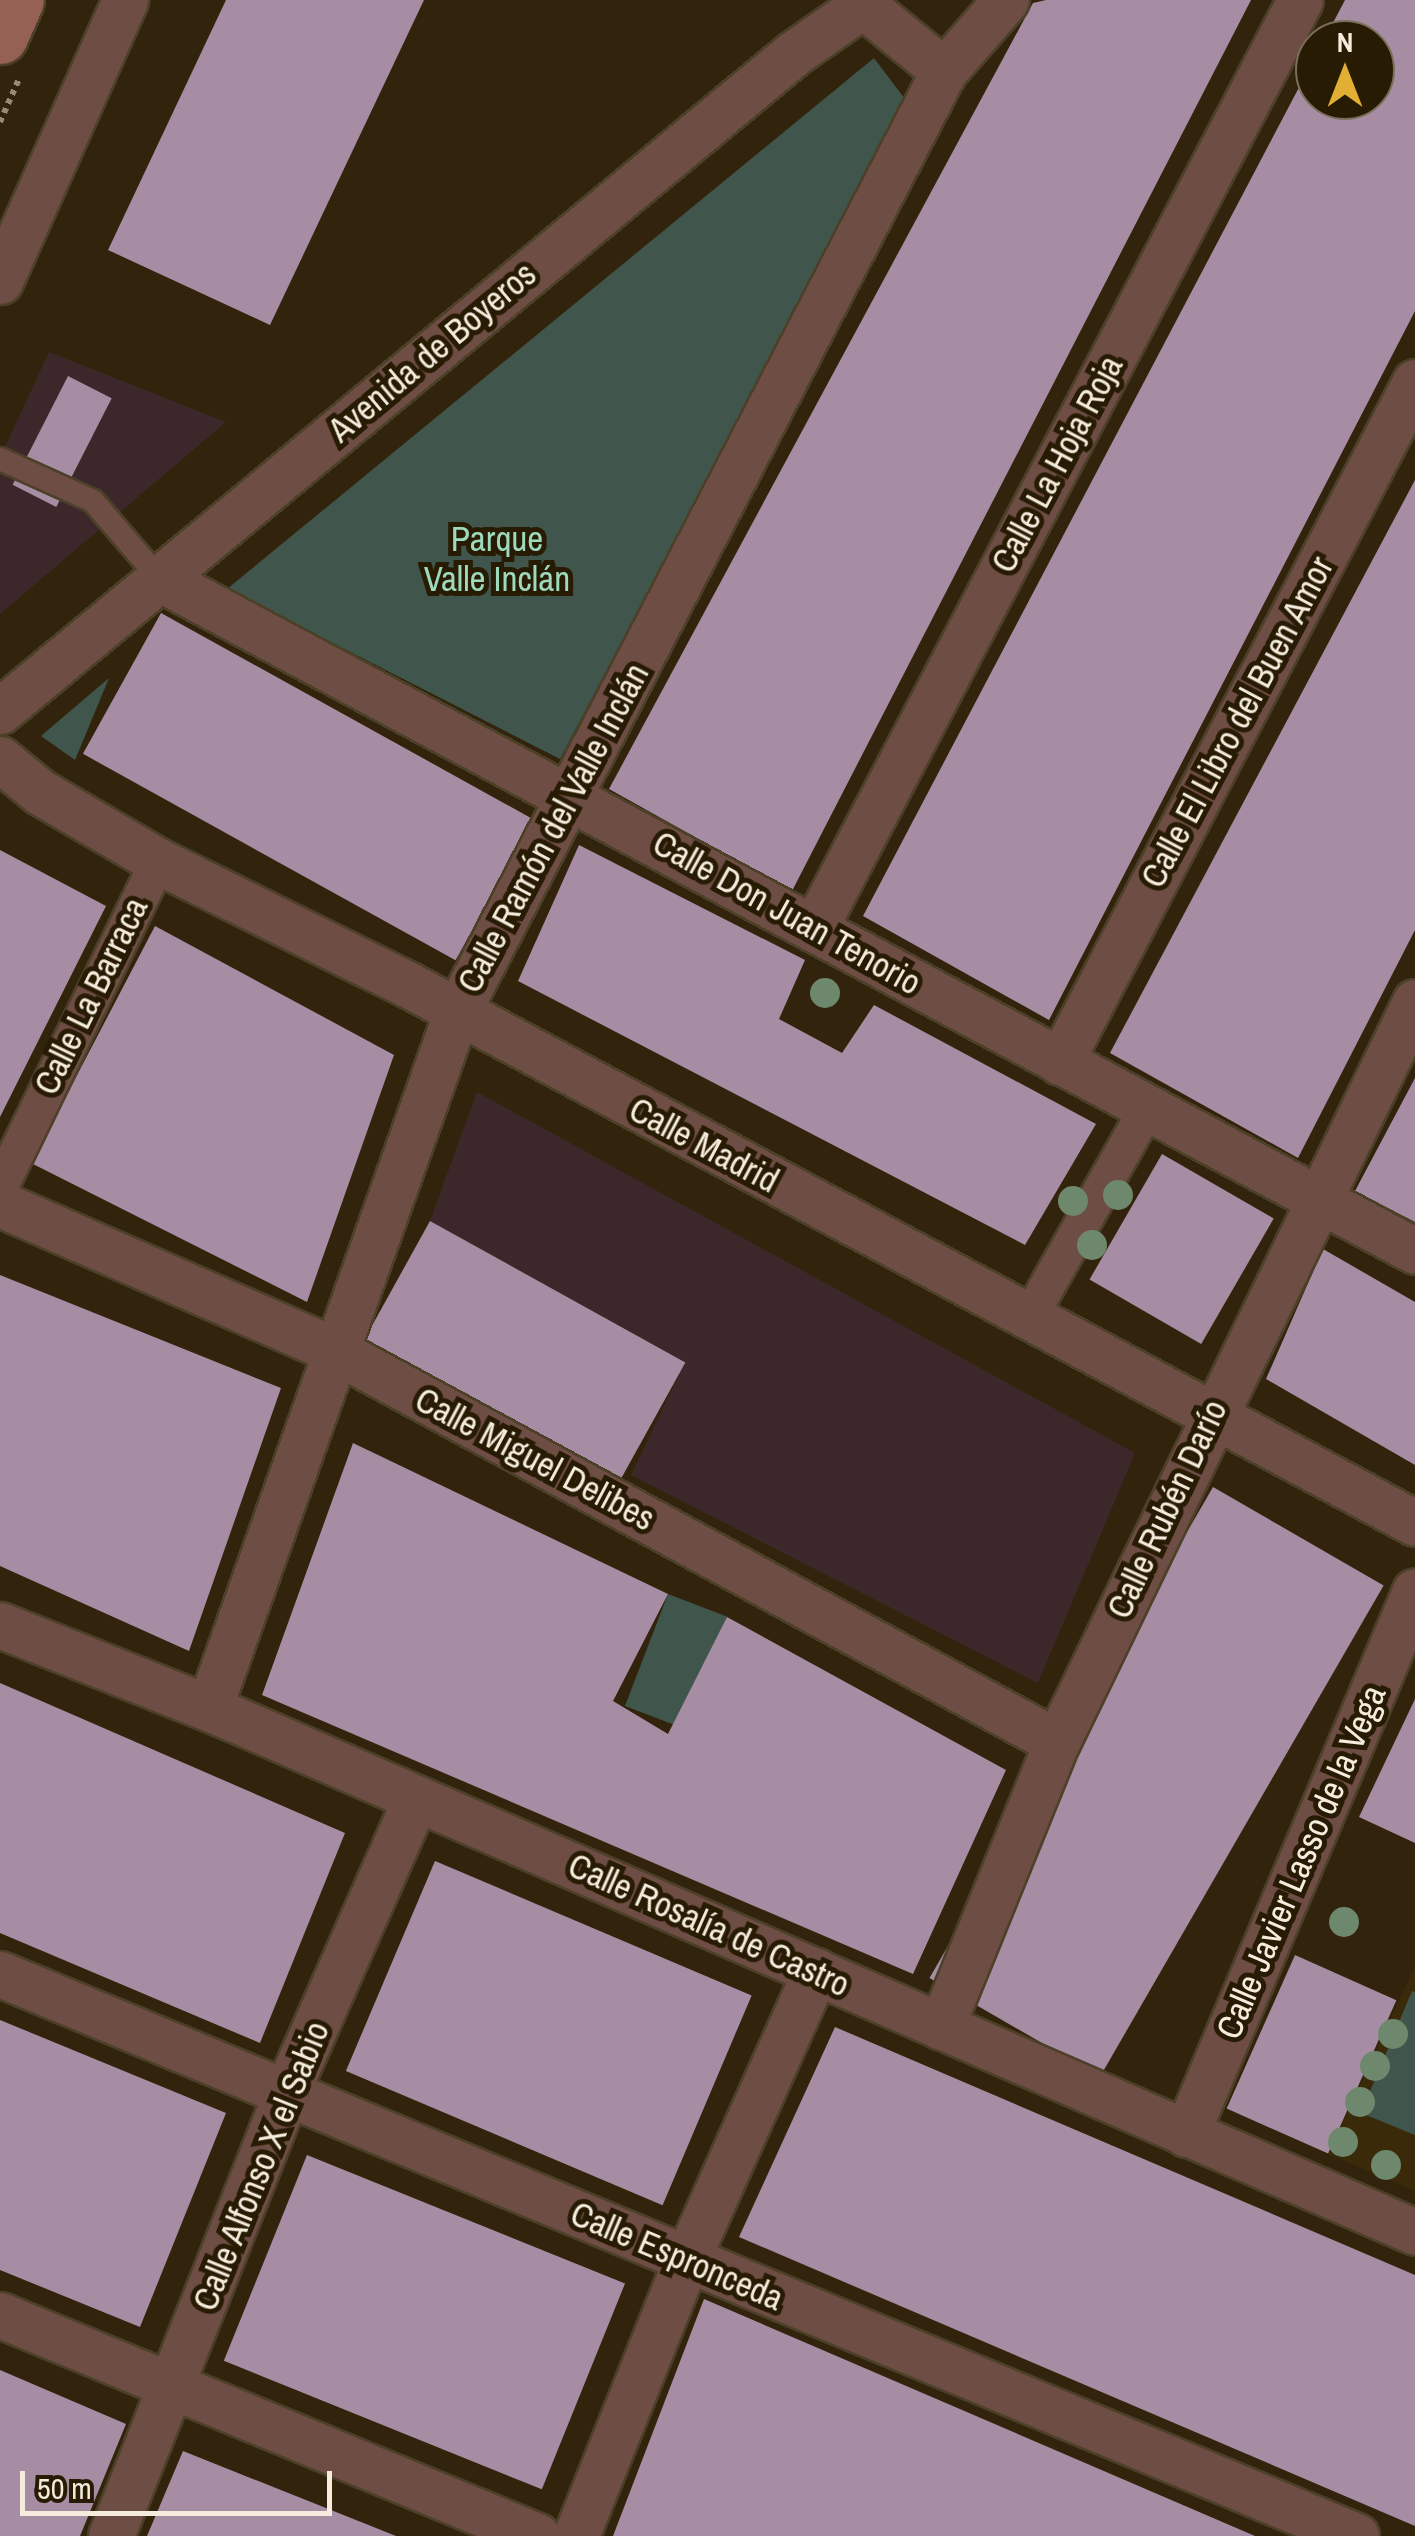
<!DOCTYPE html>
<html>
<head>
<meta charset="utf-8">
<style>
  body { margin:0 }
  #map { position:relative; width:1415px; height:2536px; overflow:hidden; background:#32240c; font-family:"Archivo Narrow",sans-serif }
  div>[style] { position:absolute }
  .commercial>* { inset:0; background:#3c282a }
  .built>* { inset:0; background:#3b2a09 }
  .green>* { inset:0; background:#40554b; transform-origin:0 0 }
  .building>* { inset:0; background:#a68da4; transform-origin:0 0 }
  .path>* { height:6px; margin-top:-3px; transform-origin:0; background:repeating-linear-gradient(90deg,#968a77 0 5px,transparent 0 10px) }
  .roads { filter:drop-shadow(2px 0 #4d4029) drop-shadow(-2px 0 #4d4029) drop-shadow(0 2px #4d4029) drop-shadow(0 -2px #4d4029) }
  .service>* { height:22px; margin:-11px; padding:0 11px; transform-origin:11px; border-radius:11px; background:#6e4d45 }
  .pedestrian>* { height:35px; margin:-17.5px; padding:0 17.5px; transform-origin:17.5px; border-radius:17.5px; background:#6e4d45 }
  .minor>* { height:45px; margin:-22.5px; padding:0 22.5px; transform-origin:22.5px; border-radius:22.5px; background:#6e4d45 }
  .secondary>* { height:55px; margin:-27.5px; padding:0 27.5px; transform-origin:27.5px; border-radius:27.5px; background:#956155 }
  .trees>* { width:30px; height:30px; margin:-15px; border-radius:50%; background:#6d886d }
  span { translate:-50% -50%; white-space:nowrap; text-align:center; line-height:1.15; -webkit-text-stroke:10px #281b03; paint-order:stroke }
  .street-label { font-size:35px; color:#f5ecdd }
  .park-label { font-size:35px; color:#9ddabd }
  .north { position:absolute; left:1295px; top:20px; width:100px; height:100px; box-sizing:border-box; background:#281b03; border:2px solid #7a6f5a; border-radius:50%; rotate:0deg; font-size:28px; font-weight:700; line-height:40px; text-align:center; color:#f5ecdd }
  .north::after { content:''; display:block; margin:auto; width:35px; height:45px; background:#e1af34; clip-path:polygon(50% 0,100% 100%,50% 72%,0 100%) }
  .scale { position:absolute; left:20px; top:2471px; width:312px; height:45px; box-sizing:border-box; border:5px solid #f5ecdd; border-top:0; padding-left:12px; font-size:30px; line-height:35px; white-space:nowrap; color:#f5ecdd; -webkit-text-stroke:8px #281b03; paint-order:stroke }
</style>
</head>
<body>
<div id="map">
  <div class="commercial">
    <i style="clip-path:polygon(49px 352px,226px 422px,0 614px,0 458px)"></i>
    <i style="clip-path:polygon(477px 1092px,1135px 1453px,1038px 1683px,631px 1475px,685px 1362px,430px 1221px)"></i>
  </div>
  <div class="built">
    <i style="clip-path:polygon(1415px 1966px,1415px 2191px,1328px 2154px)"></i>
  </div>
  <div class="green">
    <i style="clip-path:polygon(874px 58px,905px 99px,560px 759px,227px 589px)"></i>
    <i style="clip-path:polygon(109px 678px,75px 760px,41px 736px)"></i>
    <i style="left:668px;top:1594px;width:63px;height:120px;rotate:21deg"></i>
    <i style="clip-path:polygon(1412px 1991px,1415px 1992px,1415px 2135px,1361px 2113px)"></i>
  </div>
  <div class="building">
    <i style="clip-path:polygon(226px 0,424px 0,270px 325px,108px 250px)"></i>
    <i style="clip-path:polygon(1046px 0,1251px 0,792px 891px,609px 789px,1033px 3px)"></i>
    <i style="clip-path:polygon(1345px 0,1415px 0,1415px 311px,1049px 1020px,863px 916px,1315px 57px,1315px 100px,1375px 100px,1375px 40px,1324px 40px)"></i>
    <i style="left:68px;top:376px;width:49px;height:122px;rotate:27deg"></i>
    <i style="clip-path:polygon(1415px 480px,1415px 930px,1298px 1158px,1110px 1053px)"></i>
    <i style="left:161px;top:613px;width:426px;height:161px;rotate:29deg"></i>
    <i style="clip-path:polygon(579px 845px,805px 960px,779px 1019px,842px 1053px,874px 1005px,1096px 1124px,1025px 1245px,518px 981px)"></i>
    <i style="clip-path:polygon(0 850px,106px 906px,0 1117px)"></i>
    <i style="clip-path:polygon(155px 926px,394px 1055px,307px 1302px,31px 1163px)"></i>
    <i style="clip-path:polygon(1415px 1078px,1415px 1222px,1355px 1191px)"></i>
    <i style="left:1162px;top:1154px;width:129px;height:145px;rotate:30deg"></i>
    <i style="left:430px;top:1221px;width:292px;height:136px;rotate:29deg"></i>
    <i style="clip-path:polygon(1323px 1249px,1415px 1302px,1415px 1465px,1266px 1379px)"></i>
    <i style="clip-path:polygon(0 1275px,281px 1388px,189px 1651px,0 1566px)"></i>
    <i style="clip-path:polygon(353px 1443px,668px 1594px,613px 1701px,668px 1734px,727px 1617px,1006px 1770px,913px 1974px,262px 1695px)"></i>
    <i style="left:1213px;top:1487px;width:197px;height:567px;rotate:30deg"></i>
    <i style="clip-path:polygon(0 1683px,345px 1833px,260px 2043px,0 1933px)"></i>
    <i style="clip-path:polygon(1415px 1699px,1415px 1843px,1359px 1817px)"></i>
    <i style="left:435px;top:1861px;width:344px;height:228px;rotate:23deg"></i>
    <i style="left:1295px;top:1955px;width:111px;height:168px;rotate:24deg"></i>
    <i style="clip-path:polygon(0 2020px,226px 2113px,140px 2327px,0 2270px)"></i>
    <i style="clip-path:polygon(835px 2027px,1415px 2275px,1415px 2526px,739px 2237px)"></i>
    <i style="left:307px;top:2155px;width:343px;height:222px;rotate:22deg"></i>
    <i style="clip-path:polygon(704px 2299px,1255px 2536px,613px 2536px)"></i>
    <i style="clip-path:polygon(0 2370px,126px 2424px,80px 2536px,0 2536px)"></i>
    <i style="clip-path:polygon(183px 2451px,396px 2536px,147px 2536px)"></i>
  </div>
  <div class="path">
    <i style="left:0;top:122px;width:47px;rotate:-66.2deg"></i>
  </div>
  <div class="roads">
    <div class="service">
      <i style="left:0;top:459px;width:102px;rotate:24.3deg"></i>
      <i style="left:93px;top:501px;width:101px;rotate:49.4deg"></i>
    </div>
    <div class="pedestrian">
      <i style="left:0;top:1186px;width:361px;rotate:-64.1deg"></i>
      <i style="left:1029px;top:1317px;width:240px;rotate:-60.6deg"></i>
    </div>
    <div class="minor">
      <i style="left:863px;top:5px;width:104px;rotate:39.2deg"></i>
      <i style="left:0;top:281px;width:308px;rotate:-66deg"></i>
      <i style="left:159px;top:578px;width:1425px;rotate:28.18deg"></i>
      <i style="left:0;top:711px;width:1030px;rotate:-39.64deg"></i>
      <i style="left:793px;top:54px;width:94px;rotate:-35deg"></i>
      <i style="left:0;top:759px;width:52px;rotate:39.5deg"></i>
      <i style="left:40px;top:792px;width:137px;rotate:30.3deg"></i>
      <i style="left:158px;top:861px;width:278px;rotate:26.3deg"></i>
      <i style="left:407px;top:984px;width:1143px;rotate:28.13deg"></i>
      <i style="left:814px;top:929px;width:1048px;rotate:-62.38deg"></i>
      <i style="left:1060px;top:1062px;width:767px;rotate:-62.43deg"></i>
      <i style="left:0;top:1204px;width:365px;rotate:23.6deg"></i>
      <i style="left:334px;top:1350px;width:822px;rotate:28.47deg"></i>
      <i style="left:0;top:1625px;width:225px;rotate:21.7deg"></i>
      <i style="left:209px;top:1708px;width:1315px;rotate:23.48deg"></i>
      <i style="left:209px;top:1708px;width:737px;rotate:-70.41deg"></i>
      <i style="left:456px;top:1014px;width:1062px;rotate:-62.64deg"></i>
      <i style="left:944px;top:71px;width:94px;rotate:-48.9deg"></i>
      <i style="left:0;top:1974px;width:1468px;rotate:22.51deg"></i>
      <i style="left:941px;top:2027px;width:308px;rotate:-67.9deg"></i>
      <i style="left:1057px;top:1742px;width:822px;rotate:-64.18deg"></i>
      <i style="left:1186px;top:2134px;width:589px;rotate:-67.13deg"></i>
      <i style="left:0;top:2315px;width:581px;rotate:22.37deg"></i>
      <i style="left:111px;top:2536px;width:476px;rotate:-68.4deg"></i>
      <i style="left:286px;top:2093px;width:322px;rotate:-66.2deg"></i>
      <i style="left:576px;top:2536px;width:296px;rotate:-68.2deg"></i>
      <i style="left:686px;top:2261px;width:318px;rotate:-65.9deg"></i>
    </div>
    <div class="secondary">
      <i style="left:0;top:36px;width:39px;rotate:-66deg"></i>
    </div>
  </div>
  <div class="trees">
    <i style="left:825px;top:993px"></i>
    <i style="left:1118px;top:1195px"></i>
    <i style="left:1073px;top:1201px"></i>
    <i style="left:1092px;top:1245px"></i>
    <i style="left:1344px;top:1922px"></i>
    <i style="left:1393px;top:2034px"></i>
    <i style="left:1375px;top:2066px"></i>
    <i style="left:1360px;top:2102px"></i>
    <i style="left:1343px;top:2142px"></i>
    <i style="left:1386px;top:2165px"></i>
  </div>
  <div class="street-label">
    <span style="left:432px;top:352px;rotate:-40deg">Avenida de Boyeros</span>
    <span style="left:1057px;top:464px;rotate:-62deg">Calle La Hoja Roja</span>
    <span style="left:1237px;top:722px;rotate:-62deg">Calle El Libro del Buen Amor</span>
    <span style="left:553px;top:828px;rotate:-62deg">Calle Ramón del Valle Inclán</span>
    <span style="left:787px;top:913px;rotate:29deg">Calle Don Juan Tenorio</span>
    <span style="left:91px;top:996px;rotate:-64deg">Calle La Barraca</span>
    <span style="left:704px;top:1145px;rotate:28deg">Calle Madrid</span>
    <span style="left:535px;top:1459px;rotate:28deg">Calle Miguel Delibes</span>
    <span style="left:1167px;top:1509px;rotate:-65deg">Calle Rubén Darío</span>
    <span style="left:1301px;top:1862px;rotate:-67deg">Calle Javier Lasso de la Vega</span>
    <span style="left:709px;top:1925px;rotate:24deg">Calle Rosalía de Castro</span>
    <span style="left:261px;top:2166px;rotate:-68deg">Calle Alfonso X el Sabio</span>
    <span style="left:677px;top:2256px;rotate:23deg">Calle Espronceda</span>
  </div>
  <div class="park-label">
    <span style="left:497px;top:559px">Parque<br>Valle Inclán</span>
  </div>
  <div class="north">N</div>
  <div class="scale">50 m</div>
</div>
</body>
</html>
